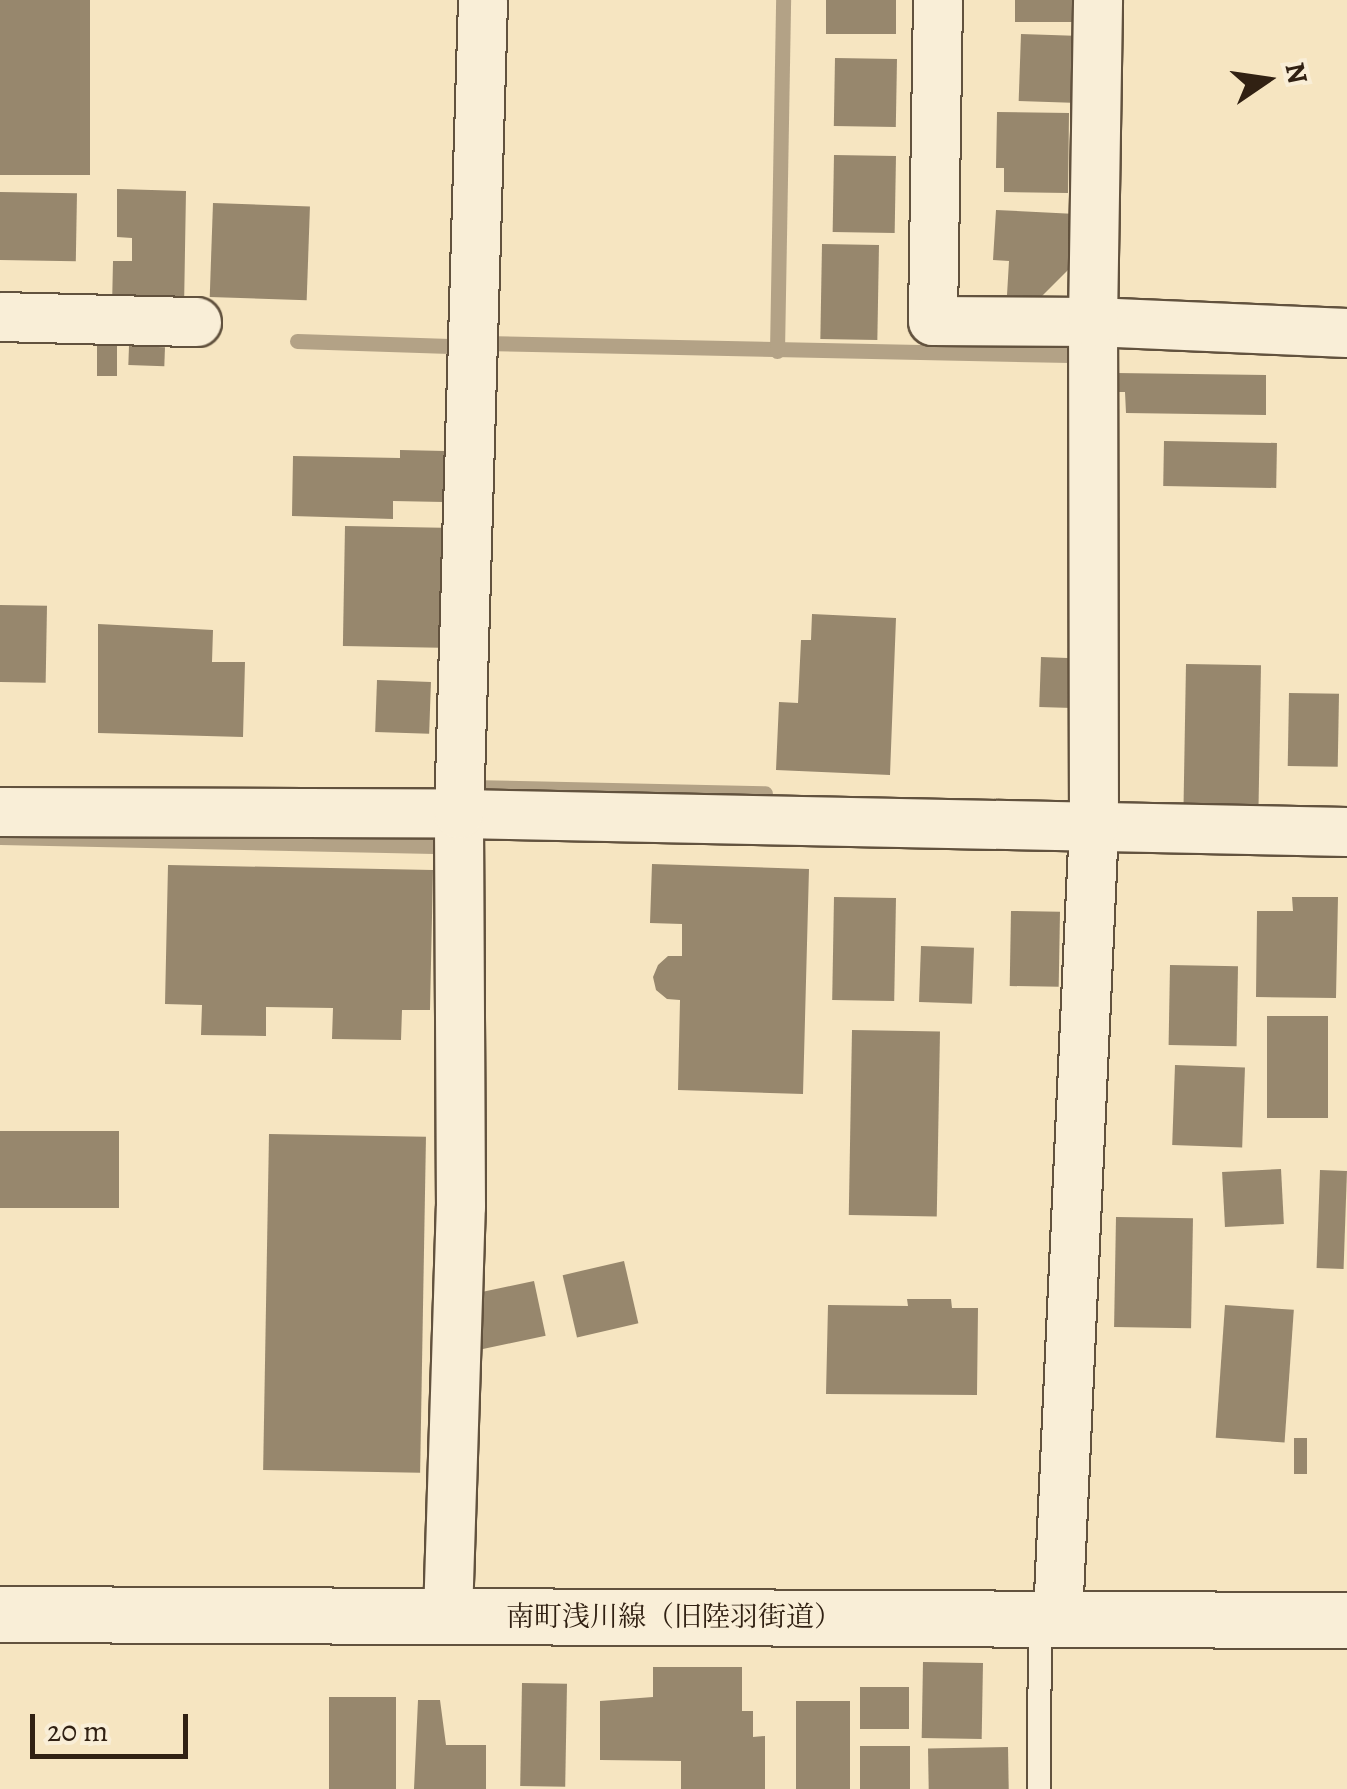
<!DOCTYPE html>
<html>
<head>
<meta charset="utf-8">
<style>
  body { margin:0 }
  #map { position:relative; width:1347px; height:1789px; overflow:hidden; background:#f6e5c1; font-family:Alegreya,"Noto Serif JP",serif }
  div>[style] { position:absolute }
  .stream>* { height:15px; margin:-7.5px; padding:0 7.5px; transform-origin:7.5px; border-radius:7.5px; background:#b3a286 }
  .building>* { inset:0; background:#97876d; transform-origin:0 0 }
  .roads { filter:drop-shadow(2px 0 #62523e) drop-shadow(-2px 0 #62523e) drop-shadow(0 2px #62523e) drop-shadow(0 -2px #62523e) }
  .service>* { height:22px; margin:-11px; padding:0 11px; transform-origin:11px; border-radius:11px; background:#f9eed7 }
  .minor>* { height:48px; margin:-24px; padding:0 24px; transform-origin:24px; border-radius:24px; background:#f9eed7 }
  .tertiary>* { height:55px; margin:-27.5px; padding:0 27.5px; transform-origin:27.5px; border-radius:27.5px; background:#f9eed7 }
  span { translate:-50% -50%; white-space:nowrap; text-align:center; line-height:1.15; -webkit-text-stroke:10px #f9eed7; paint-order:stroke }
  .street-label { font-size:28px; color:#312113 }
  .north { position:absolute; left:1217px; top:30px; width:100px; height:100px; -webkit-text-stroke:8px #f9eed7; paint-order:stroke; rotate:77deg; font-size:28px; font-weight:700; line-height:40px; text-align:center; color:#312113 }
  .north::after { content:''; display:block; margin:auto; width:35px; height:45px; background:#312113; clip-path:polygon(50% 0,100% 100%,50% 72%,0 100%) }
  .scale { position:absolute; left:30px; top:1714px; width:158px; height:45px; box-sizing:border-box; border:5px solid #312113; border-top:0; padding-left:12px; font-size:30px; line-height:35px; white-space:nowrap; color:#312113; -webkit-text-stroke:8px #f9eed7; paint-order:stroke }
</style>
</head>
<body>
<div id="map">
  <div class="stream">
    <i style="left:297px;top:341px;width:153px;rotate:1.9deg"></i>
    <i style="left:483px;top:343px;width:587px;rotate:1.17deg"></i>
    <i style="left:777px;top:351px;width:351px;rotate:-89deg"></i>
    <i style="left:469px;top:787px;width:296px;rotate:1.2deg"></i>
    <i style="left:0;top:837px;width:434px;rotate:1.2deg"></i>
  </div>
  <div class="building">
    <i style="left:0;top:0;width:90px;height:175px"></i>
    <i style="left:826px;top:0;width:70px;height:34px"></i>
    <i style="left:1015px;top:0;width:60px;height:22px"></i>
    <i style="left:1021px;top:34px;width:60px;height:67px;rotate:2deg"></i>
    <i style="left:835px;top:58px;width:62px;height:68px;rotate:1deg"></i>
    <i style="clip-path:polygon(997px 112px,1069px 113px,1068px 193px,1004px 192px,1004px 168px,996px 168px)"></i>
    <i style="left:834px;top:155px;width:62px;height:77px;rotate:1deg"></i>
    <i style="clip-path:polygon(117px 189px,186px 191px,184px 309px,112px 307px,113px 261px,132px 261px,132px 238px,117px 237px)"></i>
    <i style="left:0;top:192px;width:77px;height:68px;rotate:1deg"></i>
    <i style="left:213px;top:203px;width:97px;height:94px;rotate:2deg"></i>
    <i style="clip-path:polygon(996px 210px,1076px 214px,1074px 264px,1041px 297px,1007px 295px,1009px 261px,993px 260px)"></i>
    <i style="left:822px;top:244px;width:57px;height:95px;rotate:1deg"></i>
    <i style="left:97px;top:335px;width:20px;height:41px"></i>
    <i style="left:129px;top:346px;width:36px;height:19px;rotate:2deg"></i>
    <i style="clip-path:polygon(1116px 373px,1266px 375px,1266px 415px,1126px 413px,1125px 392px,1116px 392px)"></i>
    <i style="left:1164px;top:441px;width:113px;height:45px;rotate:1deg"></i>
    <i style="clip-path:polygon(400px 450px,445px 451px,444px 502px,393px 501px,393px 519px,292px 516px,293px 456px,400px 458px)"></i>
    <i style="left:345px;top:526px;width:97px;height:120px;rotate:1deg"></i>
    <i style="left:0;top:605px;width:47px;height:77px;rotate:1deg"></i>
    <i style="clip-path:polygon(812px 614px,896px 618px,890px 775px,776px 770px,779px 702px,798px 703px,801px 640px,811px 640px)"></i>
    <i style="clip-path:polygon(98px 624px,213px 630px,212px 662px,245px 662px,243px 737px,98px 733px)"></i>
    <i style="left:1041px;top:657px;width:33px;height:50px;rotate:2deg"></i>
    <i style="left:1186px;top:664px;width:75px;height:147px;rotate:1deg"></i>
    <i style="left:377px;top:680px;width:54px;height:52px;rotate:2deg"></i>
    <i style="left:1289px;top:693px;width:50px;height:73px;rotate:1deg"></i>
    <i style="clip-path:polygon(652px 864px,809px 869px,803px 1094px,678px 1090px,680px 1000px,667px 999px,656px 990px,653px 977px,658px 965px,668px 956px,682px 956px,682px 924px,650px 923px)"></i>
    <i style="clip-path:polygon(168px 865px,433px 870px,430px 1010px,402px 1010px,401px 1040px,332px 1039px,333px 1008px,266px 1007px,266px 1036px,201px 1035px,202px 1005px,165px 1004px)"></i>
    <i style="left:834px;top:897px;width:62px;height:103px;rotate:1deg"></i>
    <i style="clip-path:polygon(1292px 897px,1338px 897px,1336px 998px,1256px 997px,1257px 911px,1293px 911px)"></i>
    <i style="left:1011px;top:911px;width:49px;height:75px;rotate:1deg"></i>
    <i style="left:921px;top:946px;width:53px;height:56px;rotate:2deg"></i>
    <i style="left:1170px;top:965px;width:68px;height:80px;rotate:1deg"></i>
    <i style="left:1267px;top:1016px;width:61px;height:102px"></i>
    <i style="left:852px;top:1030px;width:88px;height:185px;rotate:1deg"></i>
    <i style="left:1175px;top:1065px;width:70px;height:80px;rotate:2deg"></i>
    <i style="left:0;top:1131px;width:119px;height:77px"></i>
    <i style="left:269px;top:1134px;width:157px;height:336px;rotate:1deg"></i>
    <i style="left:1281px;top:1169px;width:55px;height:59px;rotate:87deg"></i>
    <i style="left:1320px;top:1170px;width:27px;height:98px;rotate:2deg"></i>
    <i style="left:1116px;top:1217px;width:77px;height:110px;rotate:1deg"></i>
    <i style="left:624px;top:1261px;width:64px;height:63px;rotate:77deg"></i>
    <i style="left:534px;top:1281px;width:56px;height:69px;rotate:78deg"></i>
    <i style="clip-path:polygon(907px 1299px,951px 1299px,952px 1308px,978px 1308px,977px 1395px,826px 1394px,828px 1305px,908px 1306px)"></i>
    <i style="left:1225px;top:1305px;width:69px;height:133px;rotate:4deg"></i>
    <i style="left:1294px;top:1438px;width:13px;height:36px"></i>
    <i style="left:923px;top:1662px;width:60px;height:76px;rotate:1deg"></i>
    <i style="clip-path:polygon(653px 1667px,742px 1667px,742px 1711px,753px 1711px,753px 1737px,765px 1736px,765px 1789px,681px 1789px,681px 1761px,600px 1760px,600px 1701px,653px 1697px)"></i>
    <i style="left:522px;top:1683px;width:45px;height:103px;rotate:1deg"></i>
    <i style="left:860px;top:1687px;width:49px;height:42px"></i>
    <i style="left:329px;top:1697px;width:67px;height:92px"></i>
    <i style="clip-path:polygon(418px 1700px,440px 1700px,446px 1745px,486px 1745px,486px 1789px,414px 1789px)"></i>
    <i style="left:796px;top:1701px;width:54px;height:88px"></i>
    <i style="left:860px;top:1746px;width:50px;height:43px"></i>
    <i style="left:1008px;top:1747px;width:42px;height:80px;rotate:89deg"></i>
  </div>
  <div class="roads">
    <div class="service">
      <i style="left:1039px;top:1789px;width:171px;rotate:-89.7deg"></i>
    </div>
    <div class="minor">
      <i style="left:938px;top:0;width:321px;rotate:90.9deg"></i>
      <i style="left:933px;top:321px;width:160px;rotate:0.4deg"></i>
      <i style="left:1093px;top:322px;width:254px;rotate:2.5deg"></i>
      <i style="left:0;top:317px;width:197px;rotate:1.5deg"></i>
      <i style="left:0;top:812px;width:459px;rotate:0.2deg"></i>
      <i style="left:459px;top:814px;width:888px;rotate:1.16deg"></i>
      <i style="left:448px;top:1616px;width:409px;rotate:-88.2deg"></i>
      <i style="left:461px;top:1207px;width:393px;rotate:-90.3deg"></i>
      <i style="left:459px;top:814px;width:814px;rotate:-88.31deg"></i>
      <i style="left:1058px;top:1618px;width:793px;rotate:-87.4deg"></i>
      <i style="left:1094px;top:826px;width:504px;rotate:-90.11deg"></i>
      <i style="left:1093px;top:322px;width:322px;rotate:-89.1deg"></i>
    </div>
    <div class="tertiary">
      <i style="left:0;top:1614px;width:1347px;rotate:0.26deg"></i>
    </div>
  </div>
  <div class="street-label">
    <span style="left:674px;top:1617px">南町浅川線（旧陸羽街道）</span>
  </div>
  <div class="north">N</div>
  <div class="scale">20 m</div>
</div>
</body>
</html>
